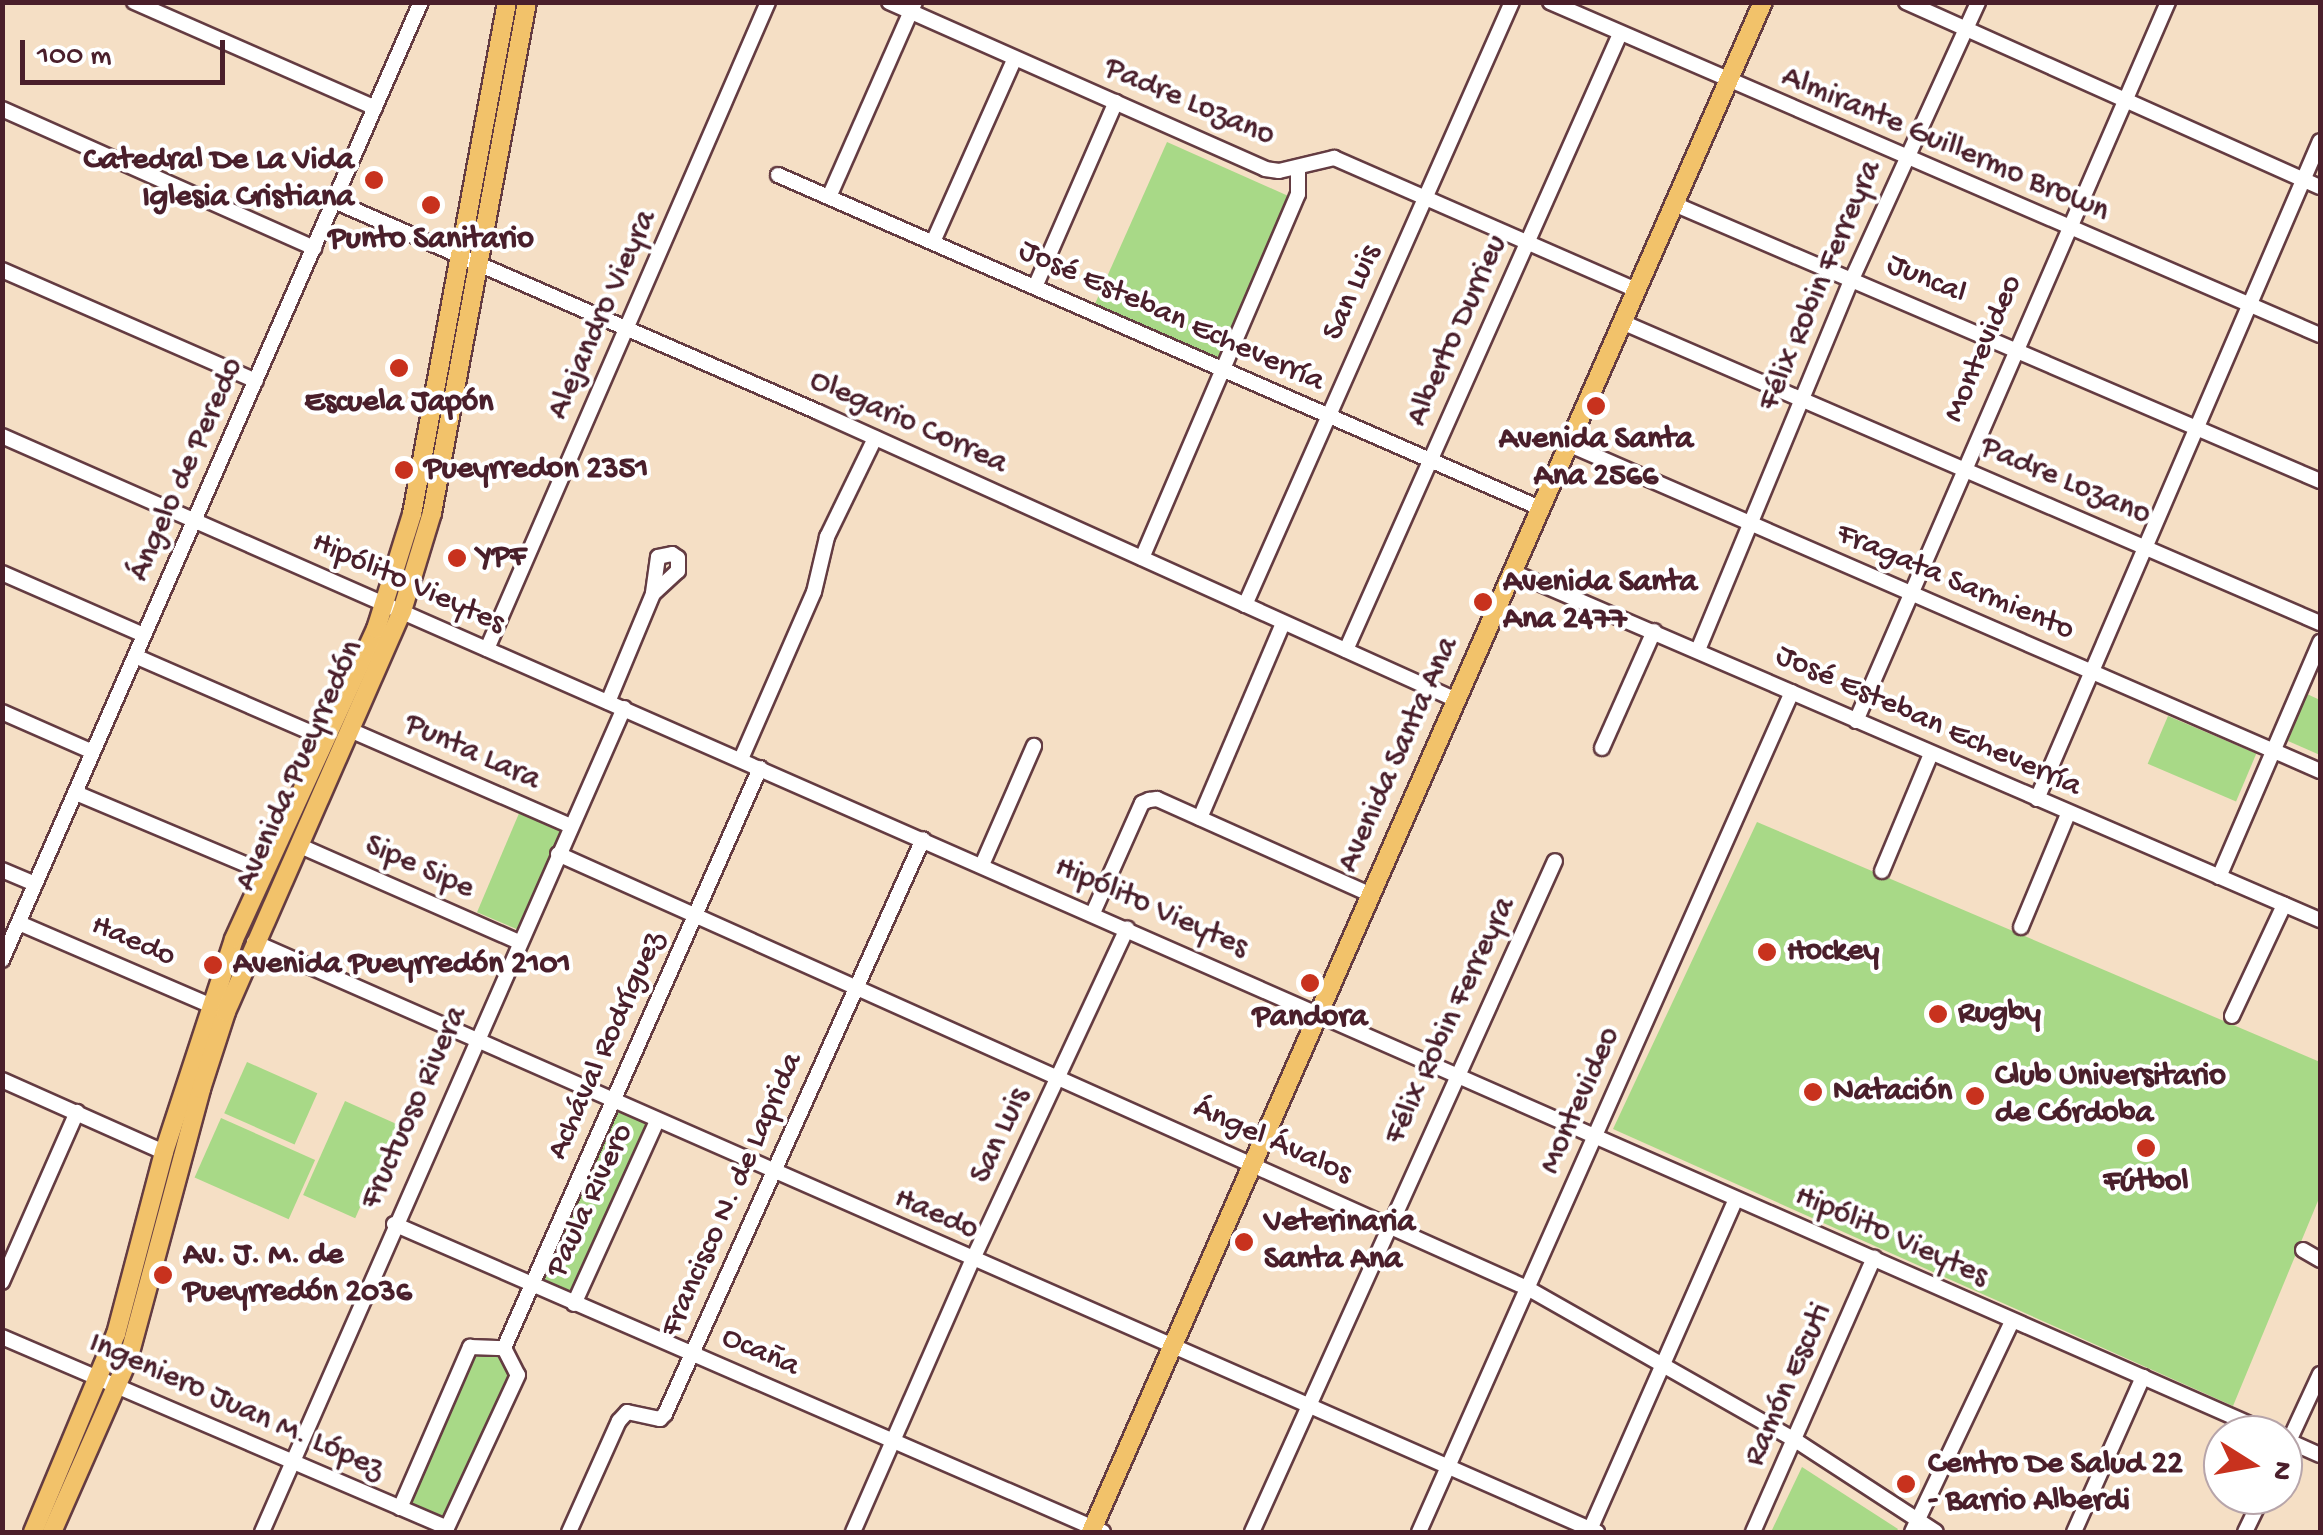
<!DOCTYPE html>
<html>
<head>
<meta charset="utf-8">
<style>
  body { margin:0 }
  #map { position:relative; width:2323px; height:1535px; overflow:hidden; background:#f5dfc5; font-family:"Gochi Hand",sans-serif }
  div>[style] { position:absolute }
  .green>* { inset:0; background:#a8d987; transform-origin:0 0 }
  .roads { filter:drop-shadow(2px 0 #643c42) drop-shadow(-2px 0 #643c42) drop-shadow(0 2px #643c42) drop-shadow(0 -2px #643c42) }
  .minor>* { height:14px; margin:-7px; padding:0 7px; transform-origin:7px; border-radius:7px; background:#fff }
  .major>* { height:18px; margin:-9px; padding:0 9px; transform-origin:9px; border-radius:9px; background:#f2c26a }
  .dots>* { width:28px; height:28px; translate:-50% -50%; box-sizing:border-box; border:5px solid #fff; border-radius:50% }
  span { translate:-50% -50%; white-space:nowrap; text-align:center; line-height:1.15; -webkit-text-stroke:8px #fff; paint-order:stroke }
  .street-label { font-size:32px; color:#4a1f2b }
  .poi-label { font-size:32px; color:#4a1f2b; font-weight:700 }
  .right { translate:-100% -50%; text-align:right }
  .left { translate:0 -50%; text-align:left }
  .frame { position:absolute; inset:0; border:5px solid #4a1f2b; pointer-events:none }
  .north { position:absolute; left:2203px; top:1415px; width:100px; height:100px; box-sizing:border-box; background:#fff; border:2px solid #b7a5aa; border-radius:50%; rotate:101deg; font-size:28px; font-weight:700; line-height:40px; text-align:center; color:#4a1f2b }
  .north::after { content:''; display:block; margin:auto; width:35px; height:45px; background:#c8321e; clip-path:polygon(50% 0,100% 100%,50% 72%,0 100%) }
  .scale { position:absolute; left:20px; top:40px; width:205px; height:45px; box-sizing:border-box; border:5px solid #4a1f2b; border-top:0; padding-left:12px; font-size:30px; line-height:35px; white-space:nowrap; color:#4a1f2b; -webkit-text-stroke:8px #fff; paint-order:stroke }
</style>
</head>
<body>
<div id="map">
  <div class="green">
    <i style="left:1167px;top:142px;width:134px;height:177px;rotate:24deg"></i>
    <i style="clip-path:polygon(2307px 694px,2320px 700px,2320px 755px,2288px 741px)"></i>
    <i style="left:2168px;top:716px;width:96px;height:52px;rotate:23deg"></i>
    <i style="left:520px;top:811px;width:46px;height:110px;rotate:23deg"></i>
    <i style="clip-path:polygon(1757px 822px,2320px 1062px,2320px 1196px,2233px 1406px,1613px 1129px)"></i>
    <i style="left:247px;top:1062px;width:77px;height:56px;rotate:24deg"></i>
    <i style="left:345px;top:1101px;width:57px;height:103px;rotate:24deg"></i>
    <i style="left:619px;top:1109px;width:34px;height:188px;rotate:24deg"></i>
    <i style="left:221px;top:1118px;width:103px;height:65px;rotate:24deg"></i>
    <i style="clip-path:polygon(472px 1351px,502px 1352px,512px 1376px,445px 1525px,404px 1507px)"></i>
    <i style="clip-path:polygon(1802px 1467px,1898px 1529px,1896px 1532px,1771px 1532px)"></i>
  </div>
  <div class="roads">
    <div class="minor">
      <i style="left:134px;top:2px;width:263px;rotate:23.7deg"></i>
      <i style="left:889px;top:2px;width:411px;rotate:23.9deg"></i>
      <i style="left:1265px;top:169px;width:14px;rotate:8deg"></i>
      <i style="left:1279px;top:171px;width:57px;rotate:-13.3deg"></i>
      <i style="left:1334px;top:158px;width:330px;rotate:23.6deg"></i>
      <i style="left:1550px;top:2px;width:839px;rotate:23.39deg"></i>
      <i style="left:1906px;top:2px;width:453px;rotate:24.1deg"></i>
      <i style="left:2px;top:109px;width:342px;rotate:24deg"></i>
      <i style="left:778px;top:175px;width:834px;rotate:23.61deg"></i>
      <i style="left:829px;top:197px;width:213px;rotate:-66.2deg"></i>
      <i style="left:334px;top:201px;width:528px;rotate:23.55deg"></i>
      <i style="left:818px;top:412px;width:700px;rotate:24.29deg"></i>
      <i style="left:1674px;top:204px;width:703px;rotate:23.21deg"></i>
      <i style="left:933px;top:242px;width:201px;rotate:-66deg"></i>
      <i style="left:2px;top:270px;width:277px;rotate:23.6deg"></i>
      <i style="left:1035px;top:287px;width:202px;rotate:-66.4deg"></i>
      <i style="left:1622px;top:322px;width:760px;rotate:23.33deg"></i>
      <i style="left:2px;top:436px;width:2483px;rotate:23.73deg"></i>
      <i style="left:1568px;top:444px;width:820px;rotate:23.5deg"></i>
      <i style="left:1142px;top:558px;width:396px;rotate:-66.8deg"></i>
      <i style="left:1298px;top:194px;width:27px;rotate:-90deg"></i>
      <i style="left:1513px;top:572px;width:879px;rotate:23.33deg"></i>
      <i style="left:2px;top:573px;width:155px;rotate:23.6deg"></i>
      <i style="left:1245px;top:605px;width:659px;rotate:-66.12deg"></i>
      <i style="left:487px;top:649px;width:705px;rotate:-66.52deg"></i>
      <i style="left:1346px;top:650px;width:674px;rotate:-66.02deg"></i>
      <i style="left:1698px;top:650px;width:402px;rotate:-67.5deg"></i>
      <i style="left:1852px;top:279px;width:304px;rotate:-65.5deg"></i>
      <i style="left:135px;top:656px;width:208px;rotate:23.5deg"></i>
      <i style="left:608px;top:702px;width:117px;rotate:-67.4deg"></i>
      <i style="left:653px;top:594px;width:34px;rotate:-43deg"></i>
      <i style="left:678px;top:571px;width:13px;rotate:-90deg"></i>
      <i style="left:678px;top:558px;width:7px;rotate:-146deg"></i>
      <i style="left:672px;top:554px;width:14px;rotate:168deg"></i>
      <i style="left:658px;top:557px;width:37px;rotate:98deg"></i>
      <i style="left:2px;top:712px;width:99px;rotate:23.7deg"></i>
      <i style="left:1856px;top:721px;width:784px;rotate:-66.54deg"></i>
      <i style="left:350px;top:730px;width:241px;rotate:23.5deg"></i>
      <i style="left:1602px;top:748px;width:128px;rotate:-66deg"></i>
      <i style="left:741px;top:759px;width:182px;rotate:-66.4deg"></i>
      <i style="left:814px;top:592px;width:57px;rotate:-76.7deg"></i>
      <i style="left:827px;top:537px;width:110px;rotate:-64.1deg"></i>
      <i style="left:76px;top:793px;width:204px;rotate:22.8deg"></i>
      <i style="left:2037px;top:799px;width:716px;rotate:-66.73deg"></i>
      <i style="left:1200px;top:818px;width:212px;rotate:-66.9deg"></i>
      <i style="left:298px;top:845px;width:241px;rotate:23.7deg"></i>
      <i style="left:558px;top:854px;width:1064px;rotate:24.13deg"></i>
      <i style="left:1529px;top:1289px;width:306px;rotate:29.6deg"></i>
      <i style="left:1795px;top:1440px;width:168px;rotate:33.1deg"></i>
      <i style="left:982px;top:865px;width:130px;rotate:-66.4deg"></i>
      <i style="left:2px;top:870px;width:36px;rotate:23deg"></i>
      <i style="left:1882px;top:871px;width:127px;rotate:-67.3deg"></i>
      <i style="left:2219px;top:877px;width:256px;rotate:-66.7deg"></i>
      <i style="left:1093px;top:913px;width:120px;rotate:-66deg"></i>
      <i style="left:1142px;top:803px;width:8px;rotate:-23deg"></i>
      <i style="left:1149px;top:800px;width:8px;rotate:-7deg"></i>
      <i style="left:1157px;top:799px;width:232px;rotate:24.1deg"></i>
      <i style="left:19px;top:923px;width:220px;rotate:23.3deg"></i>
      <i style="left:2021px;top:927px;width:122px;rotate:-67.4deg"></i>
      <i style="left:254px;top:942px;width:1467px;rotate:23.72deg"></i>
      <i style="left:2px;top:960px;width:1046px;rotate:-66.38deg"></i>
      <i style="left:2232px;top:1016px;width:123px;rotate:-64.9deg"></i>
      <i style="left:2px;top:1080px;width:177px;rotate:24deg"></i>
      <i style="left:394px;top:1224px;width:773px;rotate:23.48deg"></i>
      <i style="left:2303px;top:1250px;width:20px;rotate:30deg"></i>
      <i style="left:2px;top:1282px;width:186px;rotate:-66.2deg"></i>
      <i style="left:574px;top:1304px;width:201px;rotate:-65.6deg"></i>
      <i style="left:2px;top:1337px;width:484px;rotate:23.2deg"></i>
      <i style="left:504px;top:1348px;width:634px;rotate:-66.18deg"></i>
      <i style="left:2284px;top:1439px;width:39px;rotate:24deg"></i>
      <i style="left:2283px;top:1454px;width:88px;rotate:-65.2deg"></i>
      <i style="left:400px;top:1508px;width:176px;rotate:-66.5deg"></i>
      <i style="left:470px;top:1347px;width:34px;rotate:2deg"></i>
      <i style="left:504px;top:1348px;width:30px;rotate:63deg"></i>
      <i style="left:518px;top:1375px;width:173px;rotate:114.9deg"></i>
      <i style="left:262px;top:1532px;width:900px;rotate:-66.28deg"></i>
      <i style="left:569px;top:1532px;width:122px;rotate:-65.8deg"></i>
      <i style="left:619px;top:1421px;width:12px;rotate:-48deg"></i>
      <i style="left:627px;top:1412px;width:34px;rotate:12deg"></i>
      <i style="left:660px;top:1419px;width:7px;rotate:-45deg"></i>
      <i style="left:665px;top:1414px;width:630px;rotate:-65.83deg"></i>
      <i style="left:853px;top:1532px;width:296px;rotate:-66.3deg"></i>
      <i style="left:972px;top:1261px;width:367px;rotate:-65deg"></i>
      <i style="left:1252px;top:1532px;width:736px;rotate:-65.7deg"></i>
      <i style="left:1419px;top:1532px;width:919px;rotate:-66.06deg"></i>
      <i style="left:1589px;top:1532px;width:364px;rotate:-66.2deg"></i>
      <i style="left:1753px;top:1532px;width:300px;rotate:-66.2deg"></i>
      <i style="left:1912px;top:1532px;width:233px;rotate:-64.6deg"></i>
      <i style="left:2074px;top:1532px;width:170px;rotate:-66deg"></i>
      <i style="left:2245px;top:1532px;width:41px;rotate:-64.1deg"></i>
    </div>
    <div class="major">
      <i style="left:33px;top:1532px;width:215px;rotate:-67.3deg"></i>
      <i style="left:116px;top:1334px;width:188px;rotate:-75.2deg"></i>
      <i style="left:164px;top:1152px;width:224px;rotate:-71.8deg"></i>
      <i style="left:234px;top:939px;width:341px;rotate:-65.4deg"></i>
      <i style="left:376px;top:629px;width:121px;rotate:-72.6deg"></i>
      <i style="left:412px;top:514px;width:521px;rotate:-79.49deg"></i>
      <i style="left:52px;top:1532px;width:188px;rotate:-66.2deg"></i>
      <i style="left:128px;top:1360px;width:281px;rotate:-74.9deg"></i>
      <i style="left:201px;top:1089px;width:81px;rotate:-72deg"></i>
      <i style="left:226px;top:1012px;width:438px;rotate:-66.3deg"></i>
      <i style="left:402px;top:611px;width:102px;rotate:-73deg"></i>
      <i style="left:432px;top:513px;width:520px;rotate:-79.47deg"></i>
      <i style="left:1091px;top:1532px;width:1671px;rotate:-66.29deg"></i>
    </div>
  </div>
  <div class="dots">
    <i style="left:374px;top:180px;background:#c8321e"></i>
    <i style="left:431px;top:205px;background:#c8321e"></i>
    <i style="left:399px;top:368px;background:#c8321e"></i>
    <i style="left:1596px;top:406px;background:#c8321e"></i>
    <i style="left:404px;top:470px;background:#c8321e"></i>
    <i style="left:457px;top:558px;background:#c8321e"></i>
    <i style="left:1483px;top:602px;background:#c8321e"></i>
    <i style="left:1767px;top:952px;background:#c8321e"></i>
    <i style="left:213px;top:965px;background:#c8321e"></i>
    <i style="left:1310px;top:983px;background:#c8321e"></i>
    <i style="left:1938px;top:1014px;background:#c8321e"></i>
    <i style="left:1813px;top:1092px;background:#c8321e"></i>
    <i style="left:1975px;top:1096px;background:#c8321e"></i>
    <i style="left:2146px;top:1148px;background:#c8321e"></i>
    <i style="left:1244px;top:1242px;background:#c8321e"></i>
    <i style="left:163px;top:1275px;background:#c8321e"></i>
    <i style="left:1906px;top:1484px;background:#c8321e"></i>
  </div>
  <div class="street-label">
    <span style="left:1189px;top:103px;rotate:23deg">Padre Lozano</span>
    <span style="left:1945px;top:145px;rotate:23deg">Almirante Guillermo Brown</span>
    <span style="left:1926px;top:280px;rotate:23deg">Juncal</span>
    <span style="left:1821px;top:286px;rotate:-67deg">Félix Robin Ferreyra</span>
    <span style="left:1353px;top:293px;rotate:-66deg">San Luis</span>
    <span style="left:603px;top:315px;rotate:-66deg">Alejandro Vieyra</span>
    <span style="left:1171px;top:317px;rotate:24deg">José Esteban Echeverría</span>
    <span style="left:1458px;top:331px;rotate:-66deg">Alberto Durrieu</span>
    <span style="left:1984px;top:349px;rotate:-67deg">Montevideo</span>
    <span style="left:908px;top:423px;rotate:24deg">Olegario Correa</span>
    <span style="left:187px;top:470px;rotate:-66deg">Ángelo de Peredo</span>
    <span style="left:2065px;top:482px;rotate:23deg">Padre Lozano</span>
    <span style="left:1955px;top:583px;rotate:23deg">Fragata Sarmiento</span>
    <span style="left:408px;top:584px;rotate:24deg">Hipólito Vieytes</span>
    <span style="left:1928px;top:722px;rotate:24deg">José Esteban Echeverría</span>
    <span style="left:472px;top:753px;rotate:24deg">Punta Lara</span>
    <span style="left:1399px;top:755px;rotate:-66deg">Avenida Santa Ana</span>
    <span style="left:300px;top:766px;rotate:-66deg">Avenida Pueyrredón</span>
    <span style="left:419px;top:868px;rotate:24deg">Sipe Sipe</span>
    <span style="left:1151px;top:908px;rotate:24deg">Hipólito Vieytes</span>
    <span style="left:133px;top:942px;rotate:23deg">Haedo</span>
    <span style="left:1451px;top:1021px;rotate:-65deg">Félix Robin Ferreyra</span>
    <span style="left:607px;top:1046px;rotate:-66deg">Achával Rodríguez</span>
    <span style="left:1581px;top:1101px;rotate:-66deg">Montevideo</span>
    <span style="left:415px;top:1108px;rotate:-66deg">Fructuoso Rivera</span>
    <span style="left:1001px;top:1136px;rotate:-65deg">San Luis</span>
    <span style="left:1272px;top:1142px;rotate:24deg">Ángel Ávalos</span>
    <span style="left:733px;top:1195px;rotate:-66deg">Francisco N. de Laprida</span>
    <span style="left:591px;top:1201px;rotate:-65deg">Paula Rivero</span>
    <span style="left:936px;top:1215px;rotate:24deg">Haedo</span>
    <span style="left:1891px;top:1237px;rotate:24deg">Hipólito Vieytes</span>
    <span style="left:760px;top:1353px;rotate:24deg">Ocaña</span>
    <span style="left:1789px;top:1385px;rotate:-66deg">Ramón Escuti</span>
    <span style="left:236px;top:1407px;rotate:24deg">Ingeniero Juan M. López</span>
  </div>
  <div class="poi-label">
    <span class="right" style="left:354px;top:180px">Catedral De La Vida<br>Iglesia Cristiana</span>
    <span style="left:431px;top:240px">Punto Sanitario</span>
    <span style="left:399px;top:403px">Escuela Japón</span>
    <span style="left:1596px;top:459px">Avenida Santa<br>Ana 2566</span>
    <span class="left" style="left:424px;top:470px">Pueyrredon 2351</span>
    <span class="left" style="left:477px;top:558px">YPF</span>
    <span class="left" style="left:1503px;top:602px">Avenida Santa<br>Ana 2477</span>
    <span class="left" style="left:1787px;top:952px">Hockey</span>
    <span class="left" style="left:233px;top:965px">Avenida Pueyrredón 2101</span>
    <span class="left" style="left:1958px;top:1014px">Rugby</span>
    <span style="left:1310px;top:1018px">Pandora</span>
    <span class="left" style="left:1995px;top:1096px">Club Universitario<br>de Córdoba</span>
    <span class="left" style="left:1833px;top:1092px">Natación</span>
    <span style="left:2146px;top:1183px">Fútbol</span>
    <span class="left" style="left:1264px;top:1242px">Veterinaria<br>Santa Ana</span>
    <span class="left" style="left:183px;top:1275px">Av. J. M. de<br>Pueyrredón 2036</span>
    <span class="left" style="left:1928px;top:1484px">Centro De Salud 22<br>- Barrio Alberdi</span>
  </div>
  <div class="frame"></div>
  <div class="north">N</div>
  <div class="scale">100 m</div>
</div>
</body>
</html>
